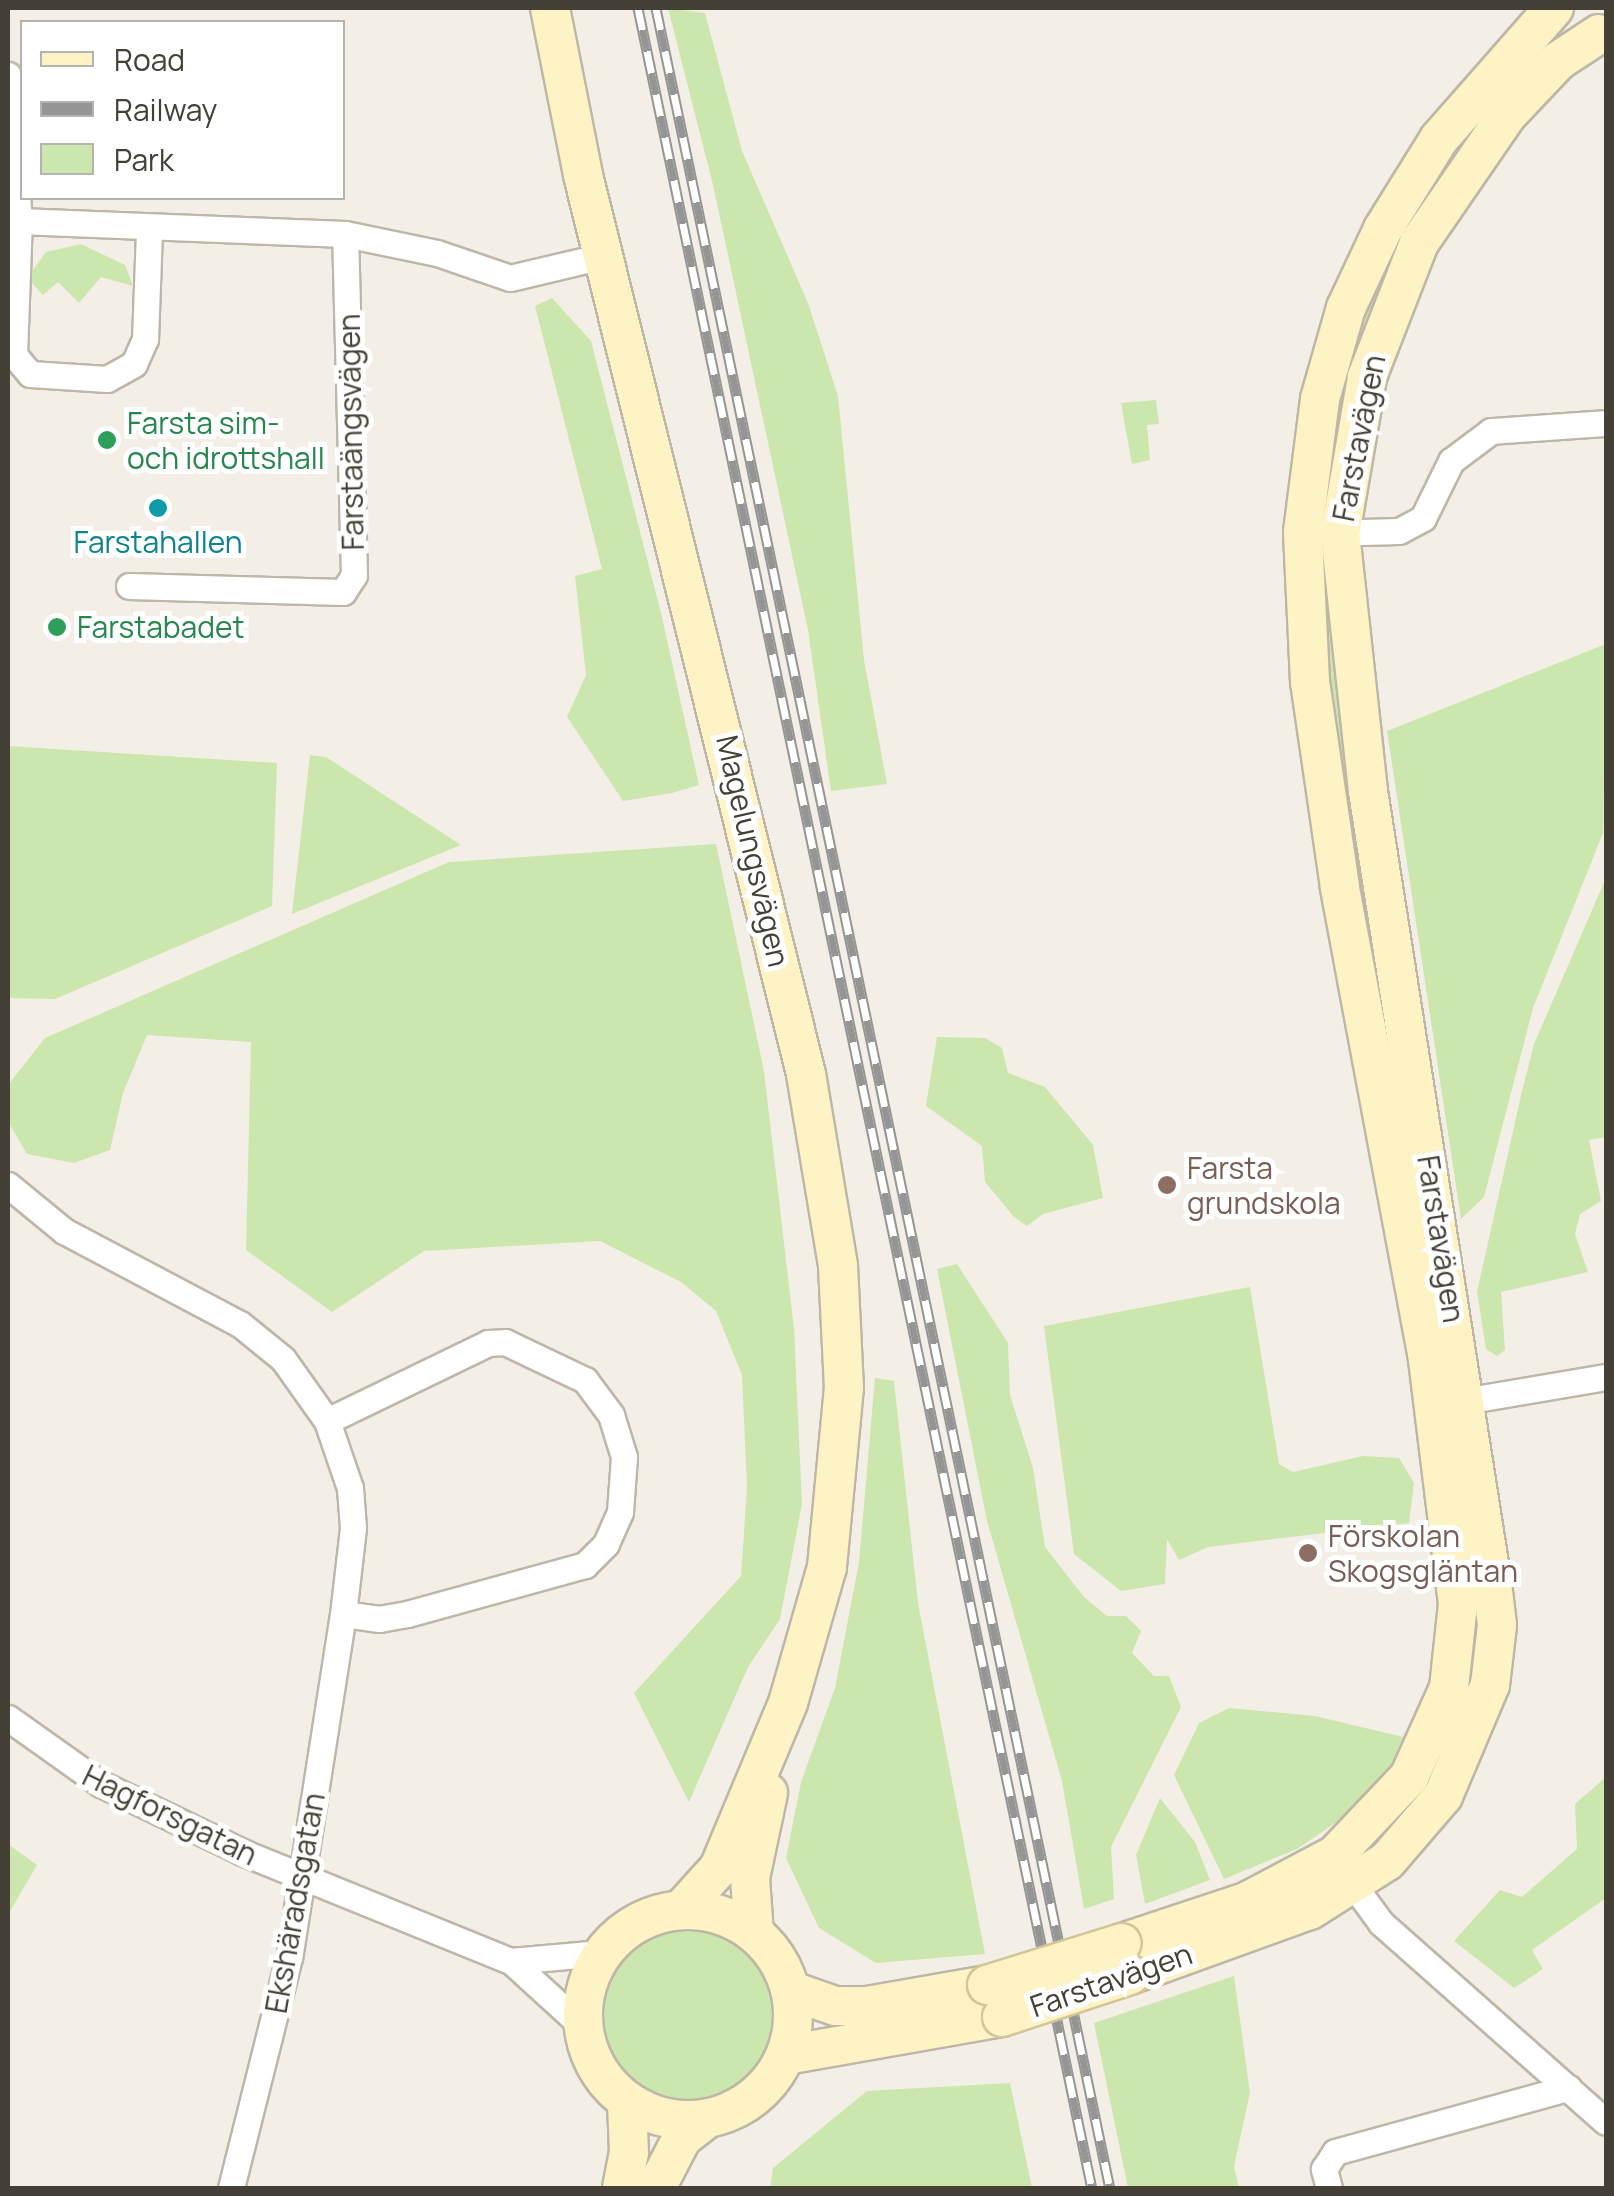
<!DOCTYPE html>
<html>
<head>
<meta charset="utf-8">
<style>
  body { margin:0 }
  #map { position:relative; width:1614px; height:2196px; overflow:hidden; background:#f3efe6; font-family:Manrope,sans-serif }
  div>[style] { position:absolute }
  .green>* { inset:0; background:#cbe7ae }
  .round { border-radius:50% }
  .roads { filter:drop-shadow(2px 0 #beb7a8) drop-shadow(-2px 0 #beb7a8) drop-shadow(0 2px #beb7a8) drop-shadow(0 -2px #beb7a8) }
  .street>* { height:25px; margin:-12.5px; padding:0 12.5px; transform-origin:12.5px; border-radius:12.5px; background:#fff }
  .secondary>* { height:38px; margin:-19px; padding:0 19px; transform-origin:19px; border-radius:19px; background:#fef3c4 }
  .secondary>.ring { margin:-19px; padding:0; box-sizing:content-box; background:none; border:38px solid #fef3c4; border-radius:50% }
  .rail>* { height:11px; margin-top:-5.5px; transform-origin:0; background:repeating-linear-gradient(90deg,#fff 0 22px,#959595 0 44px); box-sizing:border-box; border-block:2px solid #959595 }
  .bridges { filter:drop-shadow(2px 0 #d3c596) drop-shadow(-2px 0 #d3c596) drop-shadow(0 2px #d3c596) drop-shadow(0 -2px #d3c596) }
  .secondary-bridge>* { height:38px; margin:-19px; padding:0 19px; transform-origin:19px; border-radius:19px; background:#fef3c4 }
  .dots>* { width:28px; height:28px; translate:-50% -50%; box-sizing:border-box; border:5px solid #fff; border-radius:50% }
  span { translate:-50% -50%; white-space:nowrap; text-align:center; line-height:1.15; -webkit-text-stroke:10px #fff; paint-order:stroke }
  .leisure-label { font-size:30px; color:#27864d }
  .left { translate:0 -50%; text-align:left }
  .street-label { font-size:30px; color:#454035 }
  .culture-label { font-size:30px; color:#0d838f }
  .education-label { font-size:30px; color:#785e54 }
  .frame { position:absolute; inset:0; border:10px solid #454035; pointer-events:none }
  .legend { position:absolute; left:20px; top:20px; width:325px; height:180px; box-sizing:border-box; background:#fff; border:2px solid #b5b3ae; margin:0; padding:12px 18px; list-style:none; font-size:30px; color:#454035 }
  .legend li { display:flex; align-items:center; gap:20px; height:50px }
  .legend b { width:50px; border:2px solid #b5b3ae }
</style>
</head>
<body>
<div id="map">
  <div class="green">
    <i style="clip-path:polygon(668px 8px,705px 13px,742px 151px,808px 303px,838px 396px,864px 660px,887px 784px,831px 791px,808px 630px,713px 185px)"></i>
    <i style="clip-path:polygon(1542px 43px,1552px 51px,1457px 162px,1330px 502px,1319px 496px,1333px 420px,1377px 270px,1452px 144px)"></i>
    <i style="clip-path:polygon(81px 244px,125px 265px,133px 286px,101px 277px,79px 303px,58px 282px,43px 295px,27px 278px,46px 252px)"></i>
    <i style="clip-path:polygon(552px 298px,591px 341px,661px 613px,699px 785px,672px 793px,623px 801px,567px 717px,586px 675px,575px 576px,602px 569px,535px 306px)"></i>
    <i style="clip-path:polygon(1156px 400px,1159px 424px,1147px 425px,1150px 460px,1132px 464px,1121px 403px)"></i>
    <i style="clip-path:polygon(1321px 574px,1332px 582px,1335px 666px,1406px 1097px,1395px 1107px,1324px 688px)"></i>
    <i style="clip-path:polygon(1606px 644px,1603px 833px,1533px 1008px,1484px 1197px,1461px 1219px,1387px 731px)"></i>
    <i style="clip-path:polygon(8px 746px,277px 763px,272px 906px,55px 999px,8px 998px)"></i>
    <i style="clip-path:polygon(310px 755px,326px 757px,461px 845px,292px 914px)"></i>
    <i style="clip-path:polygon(716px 844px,764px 1071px,794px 1329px,802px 1504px,780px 1619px,748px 1667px,689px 1802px,634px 1693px,741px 1576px,747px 1488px,742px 1375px,716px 1311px,681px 1282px,600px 1241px,424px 1251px,332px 1312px,246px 1250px,251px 1042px,147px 1035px,123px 1093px,110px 1150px,74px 1163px,27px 1154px,8px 1122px,8px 1085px,45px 1038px,449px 862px)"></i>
    <i style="clip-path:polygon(1606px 878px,1606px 1137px,1589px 1140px,1601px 1201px,1580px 1214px,1575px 1234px,1588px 1272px,1501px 1292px,1505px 1350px,1497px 1356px,1486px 1349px,1477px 1292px,1522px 1091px,1534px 1044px)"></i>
    <i style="clip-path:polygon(937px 1037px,985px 1038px,1002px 1048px,1008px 1073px,1045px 1087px,1093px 1145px,1103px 1198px,1043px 1214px,1027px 1226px,1014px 1217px,985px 1182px,982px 1146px,926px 1106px)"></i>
    <i style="clip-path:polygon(957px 1264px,1008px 1343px,1010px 1395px,1033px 1468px,1045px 1547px,1084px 1597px,1107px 1616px,1126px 1616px,1141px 1631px,1132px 1653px,1154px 1676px,1169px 1676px,1181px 1707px,1111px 1847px,1114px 1899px,1084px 1909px,1062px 1781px,987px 1521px,937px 1269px)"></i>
    <i style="clip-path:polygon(1250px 1287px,1279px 1464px,1293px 1472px,1363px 1456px,1399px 1458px,1414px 1483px,1409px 1523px,1208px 1547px,1179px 1560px,1167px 1539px,1165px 1584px,1121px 1591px,1074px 1554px,1044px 1326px)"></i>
    <i style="clip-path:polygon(875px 1378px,894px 1381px,918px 1603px,985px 1954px,876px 1963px,819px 1928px,786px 1858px,801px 1782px,835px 1688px,859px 1562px)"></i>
    <i style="clip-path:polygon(1229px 1708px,1315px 1716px,1403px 1737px,1390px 1767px,1338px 1821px,1297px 1849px,1224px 1879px,1174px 1775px,1199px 1723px)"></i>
    <i style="clip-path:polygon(1606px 1777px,1606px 1898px,1532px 1950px,1543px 1969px,1514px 1988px,1454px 1941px,1500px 1890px,1522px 1897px,1577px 1849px,1575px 1804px)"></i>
    <i style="clip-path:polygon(1160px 1798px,1195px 1842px,1210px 1880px,1145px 1904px,1136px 1855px)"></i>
    <i style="clip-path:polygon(8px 1844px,37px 1865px,8px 1915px)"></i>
    <i class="round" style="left:598px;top:1927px;width:182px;height:182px"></i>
    <i style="clip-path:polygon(1234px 1976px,1250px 2093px,1234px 2166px,1239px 2188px,1128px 2188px,1094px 2023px)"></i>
    <i style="clip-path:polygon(1010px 2083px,1032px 2188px,770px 2188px,773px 2168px,867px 2091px)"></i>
  </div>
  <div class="roads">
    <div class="street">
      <i style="left:8px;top:75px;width:146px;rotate:85.7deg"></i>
      <i style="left:149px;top:231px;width:108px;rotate:92.1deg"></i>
      <i style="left:145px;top:339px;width:27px;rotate:114deg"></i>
      <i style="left:134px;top:364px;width:31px;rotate:151deg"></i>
      <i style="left:107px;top:379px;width:77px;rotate:-176.3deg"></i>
      <i style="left:30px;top:374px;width:25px;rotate:-130deg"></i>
      <i style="left:14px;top:355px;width:134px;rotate:-87.9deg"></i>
      <i style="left:19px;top:221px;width:326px;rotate:2.3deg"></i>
      <i style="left:345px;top:234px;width:94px;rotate:11.7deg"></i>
      <i style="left:437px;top:253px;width:77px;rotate:18.9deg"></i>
      <i style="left:510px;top:278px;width:96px;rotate:-13.3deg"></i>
      <i style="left:1327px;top:533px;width:72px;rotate:-1.6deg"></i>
      <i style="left:1399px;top:531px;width:27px;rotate:-28deg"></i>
      <i style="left:1423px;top:518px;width:64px;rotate:-63.8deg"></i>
      <i style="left:1451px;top:461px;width:50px;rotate:-36.9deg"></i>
      <i style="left:1491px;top:431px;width:115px;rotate:-4deg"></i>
      <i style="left:129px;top:586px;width:214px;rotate:1.6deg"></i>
      <i style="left:343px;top:592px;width:20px;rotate:-57deg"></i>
      <i style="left:354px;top:575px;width:341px;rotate:-91.5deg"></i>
      <i style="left:8px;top:1185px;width:72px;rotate:39.4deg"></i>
      <i style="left:64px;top:1231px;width:199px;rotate:27.9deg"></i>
      <i style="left:240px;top:1324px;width:55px;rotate:39.1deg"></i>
      <i style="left:283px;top:1359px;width:76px;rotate:54.6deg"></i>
      <i style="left:327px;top:1421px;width:71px;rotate:71.1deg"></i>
      <i style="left:350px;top:1488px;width:40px;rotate:85.7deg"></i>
      <i style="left:353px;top:1528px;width:87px;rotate:96.6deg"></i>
      <i style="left:343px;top:1614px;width:347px;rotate:98.9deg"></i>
      <i style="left:289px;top:1957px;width:238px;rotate:104.1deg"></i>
      <i style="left:1452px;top:1403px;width:156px;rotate:-9.6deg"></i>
      <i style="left:327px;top:1421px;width:179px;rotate:-25.8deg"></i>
      <i style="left:488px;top:1343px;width:17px;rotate:-3deg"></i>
      <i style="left:505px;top:1342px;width:89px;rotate:25.4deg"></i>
      <i style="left:585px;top:1380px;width:44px;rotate:53.4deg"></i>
      <i style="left:611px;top:1415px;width:44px;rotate:72.8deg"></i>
      <i style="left:624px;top:1457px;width:55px;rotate:94.2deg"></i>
      <i style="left:620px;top:1512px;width:35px;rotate:114deg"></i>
      <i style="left:606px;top:1544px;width:30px;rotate:135deg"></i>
      <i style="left:585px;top:1565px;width:185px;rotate:164.6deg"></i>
      <i style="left:407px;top:1614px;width:28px;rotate:170deg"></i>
      <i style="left:379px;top:1619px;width:36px;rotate:-172deg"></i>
      <i style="left:8px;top:1718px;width:114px;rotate:35.4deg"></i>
      <i style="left:101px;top:1784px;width:157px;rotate:25.7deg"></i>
      <i style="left:242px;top:1852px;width:290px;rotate:22.1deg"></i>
      <i style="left:511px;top:1961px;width:95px;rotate:42.4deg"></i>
      <i style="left:1343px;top:1871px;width:64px;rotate:53.8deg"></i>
      <i style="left:1381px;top:1923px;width:300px;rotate:41.5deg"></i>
      <i style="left:511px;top:1961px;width:90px;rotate:-5.1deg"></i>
      <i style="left:1329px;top:2188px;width:20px;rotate:-105deg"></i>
      <i style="left:1324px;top:2169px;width:20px;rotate:-57deg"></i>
      <i style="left:1335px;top:2152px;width:242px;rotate:-15.4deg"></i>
    </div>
    <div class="secondary">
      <i style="left:550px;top:8px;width:170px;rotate:78.8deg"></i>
      <i style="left:583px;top:175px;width:926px;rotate:76.07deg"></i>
      <i style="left:806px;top:1074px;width:195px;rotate:80.5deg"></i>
      <i style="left:838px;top:1266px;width:121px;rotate:87.2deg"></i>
      <i style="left:844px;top:1387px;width:181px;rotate:95.4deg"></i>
      <i style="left:827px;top:1567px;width:141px;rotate:106deg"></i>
      <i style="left:788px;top:1703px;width:179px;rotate:112.7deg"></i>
      <i style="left:719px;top:1868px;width:55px;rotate:132.1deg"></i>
      <i class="ring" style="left:583px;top:1910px;width:172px;height:172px"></i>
      <i style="left:754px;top:1933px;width:55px;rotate:-94.2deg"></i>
      <i style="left:750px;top:1878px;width:87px;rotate:-78deg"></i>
      <i style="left:1122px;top:1943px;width:131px;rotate:-18.3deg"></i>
      <i style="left:1246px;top:1902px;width:101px;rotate:-27.8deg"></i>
      <i style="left:1335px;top:1855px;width:108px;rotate:-46.5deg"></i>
      <i style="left:1409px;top:1777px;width:98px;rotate:-65.8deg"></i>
      <i style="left:1449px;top:1688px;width:84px;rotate:-83.9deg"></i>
      <i style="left:1458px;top:1604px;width:253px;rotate:-97deg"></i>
      <i style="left:1427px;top:1353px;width:474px;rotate:-100.6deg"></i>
      <i style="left:1340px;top:887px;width:207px;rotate:-98.3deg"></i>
      <i style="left:1310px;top:682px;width:150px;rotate:-92.7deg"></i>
      <i style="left:1303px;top:532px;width:134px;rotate:-82.7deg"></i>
      <i style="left:1320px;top:399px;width:95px;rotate:-74.1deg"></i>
      <i style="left:1346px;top:308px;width:87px;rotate:-64.9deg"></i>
      <i style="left:1383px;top:229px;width:106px;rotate:-58.1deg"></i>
      <i style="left:1439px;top:139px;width:174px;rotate:-48.7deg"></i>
      <i style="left:1130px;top:1975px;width:191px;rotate:-19.9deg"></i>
      <i style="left:1310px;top:1910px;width:91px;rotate:-32.5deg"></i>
      <i style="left:1387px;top:1861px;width:86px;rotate:-49.3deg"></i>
      <i style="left:1443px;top:1796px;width:121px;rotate:-67.1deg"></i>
      <i style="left:1490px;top:1685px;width:60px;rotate:-83.3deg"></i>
      <i style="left:1497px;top:1625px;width:42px;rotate:-96.8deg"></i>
      <i style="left:1492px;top:1583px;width:802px;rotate:-98.9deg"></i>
      <i style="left:1368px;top:791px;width:259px;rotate:-96.2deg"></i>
      <i style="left:1340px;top:534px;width:159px;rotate:-80.2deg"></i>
      <i style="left:1367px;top:377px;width:144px;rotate:-68.8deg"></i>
      <i style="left:1419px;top:243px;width:155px;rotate:-55.5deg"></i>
      <i style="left:1507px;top:115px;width:74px;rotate:-46.6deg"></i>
      <i style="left:1558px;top:61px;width:49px;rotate:-33.4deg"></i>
      <i style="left:792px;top:1991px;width:46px;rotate:19.2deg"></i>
      <i style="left:835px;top:2006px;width:32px"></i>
      <i style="left:867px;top:2006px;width:122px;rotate:-9.9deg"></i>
      <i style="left:786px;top:2055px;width:219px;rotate:-10deg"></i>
      <i style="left:622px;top:2188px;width:36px;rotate:-79deg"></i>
      <i style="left:629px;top:2153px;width:50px;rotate:-92.3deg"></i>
      <i style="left:656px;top:2188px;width:56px;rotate:-62.5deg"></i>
      <i style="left:682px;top:2138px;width:28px;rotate:-38deg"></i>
    </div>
  </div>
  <div class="rail">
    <i style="left:638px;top:8px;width:2227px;rotate:78.24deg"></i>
    <i style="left:656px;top:8px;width:2227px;rotate:78.24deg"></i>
  </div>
  <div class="bridges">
    <div class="secondary-bridge">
      <i style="left:987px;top:1985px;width:141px;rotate:-17.3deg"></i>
      <i style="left:1002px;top:2017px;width:135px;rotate:-18.2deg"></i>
    </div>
  </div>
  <div class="dots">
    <i style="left:107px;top:440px;background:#2e9e5b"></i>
    <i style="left:158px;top:508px;background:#0f9aa8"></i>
    <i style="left:57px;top:627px;background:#2e9e5b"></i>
    <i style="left:1167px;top:1185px;background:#8d6e63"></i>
    <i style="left:1308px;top:1553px;background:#8d6e63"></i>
  </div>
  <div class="leisure-label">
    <span class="left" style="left:127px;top:440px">Farsta sim-<br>och idrottshall</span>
    <span class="left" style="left:77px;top:627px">Farstabadet</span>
  </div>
  <div class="street-label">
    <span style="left:351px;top:432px;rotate:-91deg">Farstaängsvägen</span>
    <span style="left:1359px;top:438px;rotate:-79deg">Farstavägen</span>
    <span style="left:753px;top:851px;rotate:77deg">Magelungsvägen</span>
    <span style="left:1441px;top:1239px;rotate:81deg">Farstavägen</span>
    <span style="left:170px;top:1815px;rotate:26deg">Hagforsgatan</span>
    <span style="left:295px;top:1903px;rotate:-80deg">Ekshäradsgatan</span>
    <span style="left:1111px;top:1980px;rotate:-19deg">Farstavägen</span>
  </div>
  <div class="culture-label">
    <span style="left:158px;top:542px">Farstahallen</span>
  </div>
  <div class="education-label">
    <span class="left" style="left:1187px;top:1185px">Farsta<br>grundskola</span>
    <span class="left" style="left:1328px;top:1553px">Förskolan<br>Skogsgläntan</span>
  </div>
  <div class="frame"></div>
  <ul class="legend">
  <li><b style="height:12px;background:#fef3c4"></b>Road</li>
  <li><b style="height:12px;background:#959595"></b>Railway</li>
  <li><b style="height:28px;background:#cbe7ae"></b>Park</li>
  </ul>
</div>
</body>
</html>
